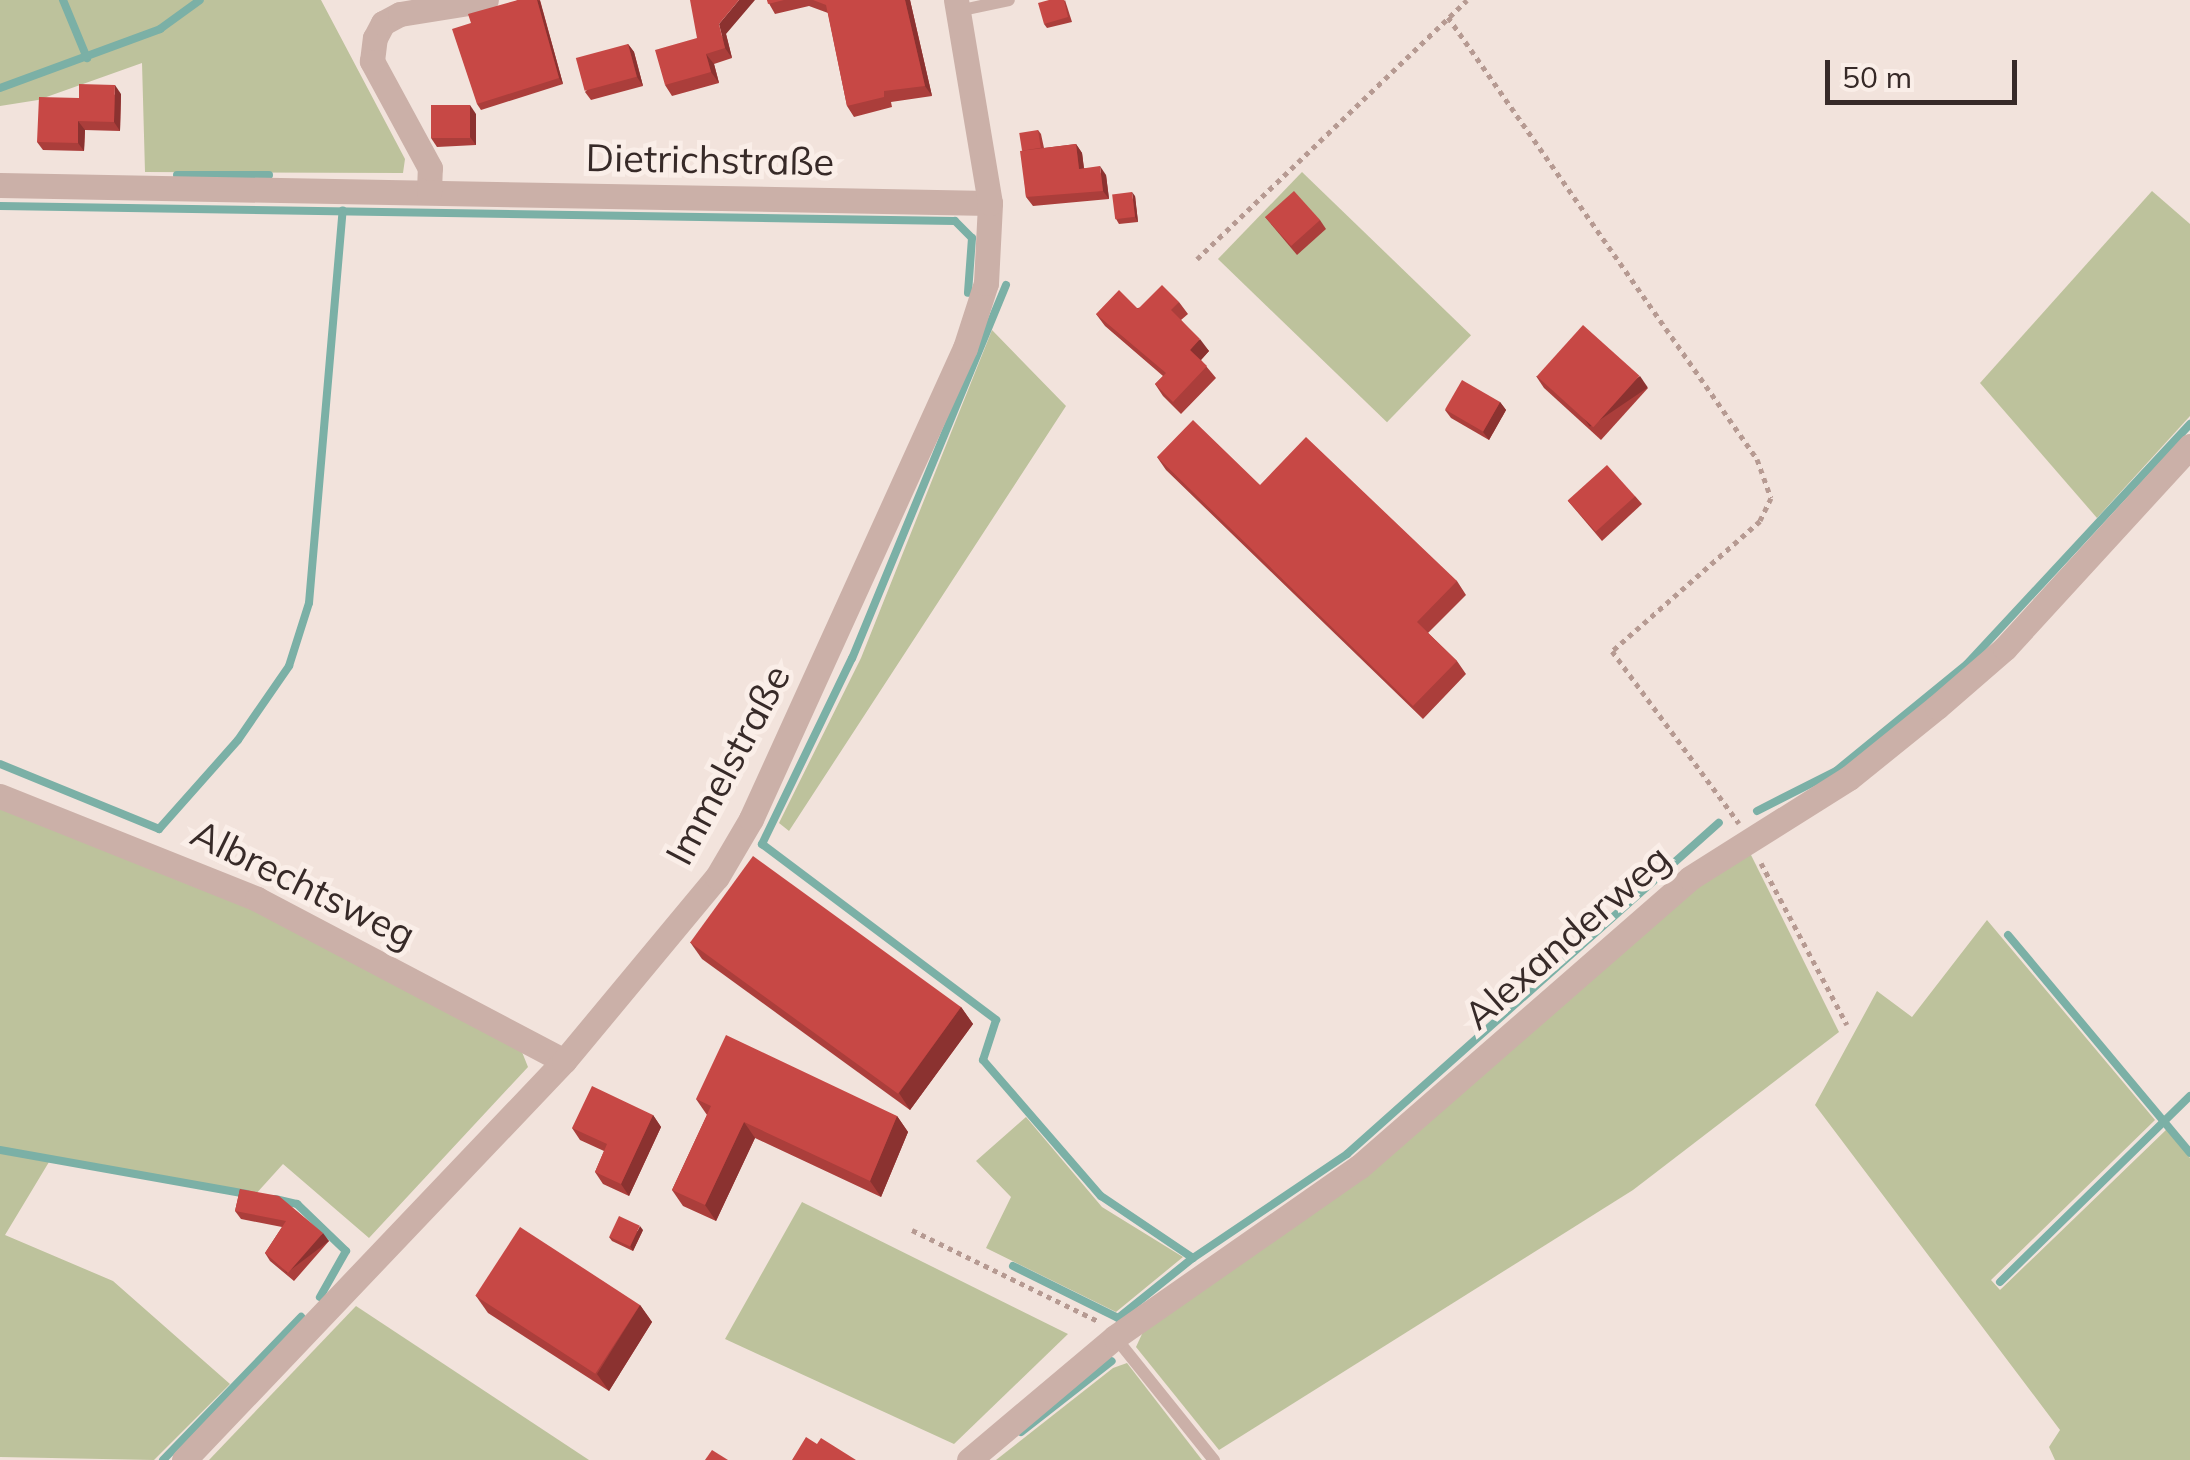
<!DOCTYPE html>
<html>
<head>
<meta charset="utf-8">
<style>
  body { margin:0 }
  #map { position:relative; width:2190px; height:1460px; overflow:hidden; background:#f2e3dc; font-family:Mulish,sans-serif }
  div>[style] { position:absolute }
  .green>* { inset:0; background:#bdc29c; transform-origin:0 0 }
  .stream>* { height:8px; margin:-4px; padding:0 4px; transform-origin:4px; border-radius:4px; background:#7bb0a6 }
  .path>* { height:5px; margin-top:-2.5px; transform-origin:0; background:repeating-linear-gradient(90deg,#b69a92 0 5px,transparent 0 10px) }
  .service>* { height:12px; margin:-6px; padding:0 6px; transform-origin:6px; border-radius:6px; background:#cbb0a8 }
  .minor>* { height:25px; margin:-12.5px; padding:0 12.5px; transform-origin:12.5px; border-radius:12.5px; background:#cbb0a8 }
  .wall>* { inset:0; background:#ab3e3b }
  .shaded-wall>* { inset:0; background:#8b3230; transform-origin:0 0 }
  .building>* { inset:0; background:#c74845; transform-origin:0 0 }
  span { translate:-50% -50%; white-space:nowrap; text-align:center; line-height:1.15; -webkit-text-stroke:10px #faeee8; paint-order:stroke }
  .street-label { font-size:38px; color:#372a28 }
  .scale { position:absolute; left:1825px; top:60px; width:192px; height:45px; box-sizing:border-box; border:5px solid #372a28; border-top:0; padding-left:12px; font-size:30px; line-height:35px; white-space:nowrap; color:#372a28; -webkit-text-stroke:8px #faeee8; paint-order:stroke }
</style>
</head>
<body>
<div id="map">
  <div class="green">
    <i style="clip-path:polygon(0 0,321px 0,405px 159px,403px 173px,145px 172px,142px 63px,38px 100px,0 106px)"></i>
    <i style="left:1302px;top:172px;width:235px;height:121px;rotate:44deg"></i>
    <i style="clip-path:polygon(2152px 191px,2190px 224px,2190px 416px,2097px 518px,1980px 383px)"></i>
    <i style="clip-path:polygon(992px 330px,1066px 406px,789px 831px,779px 823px,861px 658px)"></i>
    <i style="clip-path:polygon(0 809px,251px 908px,520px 1047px,528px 1067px,369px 1238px,283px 1164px,253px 1197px,49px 1162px,5px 1235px,113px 1281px,230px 1384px,154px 1460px,0 1457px)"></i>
    <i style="clip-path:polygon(1749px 851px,1839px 1032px,1633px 1190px,1219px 1450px,1136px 1347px,1148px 1321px,1694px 885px)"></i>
    <i style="clip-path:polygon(1987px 920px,2155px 1120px,1991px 1280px,2000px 1290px,2167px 1129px,2190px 1158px,2190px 1460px,2055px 1460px,2049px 1447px,2060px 1430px,1815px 1105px,1877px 991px,1912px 1017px)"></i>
    <i style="clip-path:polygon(1026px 1117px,1102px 1207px,1183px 1257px,1116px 1312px,986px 1248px,1011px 1197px,976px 1161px)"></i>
    <i style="clip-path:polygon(802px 1202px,1068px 1334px,954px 1444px,725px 1339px)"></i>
    <i style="clip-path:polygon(356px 1306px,589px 1460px,209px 1460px)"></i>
    <i style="clip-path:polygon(1127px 1363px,1202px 1460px,996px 1460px,1113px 1368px)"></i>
  </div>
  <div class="stream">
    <i style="left:63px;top:0;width:63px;rotate:67.5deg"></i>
    <i style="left:0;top:88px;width:171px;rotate:-20.2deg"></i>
    <i style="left:160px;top:29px;width:49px;rotate:-35.9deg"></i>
    <i style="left:177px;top:175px;width:92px"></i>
    <i style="left:0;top:206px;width:955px;rotate:0.9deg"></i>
    <i style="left:955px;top:221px;width:24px;rotate:45deg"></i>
    <i style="left:972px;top:238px;width:55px;rotate:94.2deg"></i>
    <i style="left:1006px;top:285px;width:404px;rotate:112.4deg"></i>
    <i style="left:852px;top:658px;width:207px;rotate:115.8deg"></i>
    <i style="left:762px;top:844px;width:293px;rotate:36.9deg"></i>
    <i style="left:996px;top:1020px;width:42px;rotate:108deg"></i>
    <i style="left:983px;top:1060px;width:180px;rotate:49.1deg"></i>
    <i style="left:1101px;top:1196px;width:111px;rotate:34deg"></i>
    <i style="left:0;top:764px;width:172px;rotate:22.2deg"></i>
    <i style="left:159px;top:829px;width:119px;rotate:-48.4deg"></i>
    <i style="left:238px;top:740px;width:90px;rotate:-55.4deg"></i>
    <i style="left:289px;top:666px;width:66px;rotate:-72.4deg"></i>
    <i style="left:309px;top:603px;width:394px;rotate:-85.1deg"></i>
    <i style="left:1757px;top:811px;width:89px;rotate:-26.9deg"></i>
    <i style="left:1836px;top:771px;width:169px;rotate:-39.2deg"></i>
    <i style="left:1967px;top:664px;width:328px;rotate:-47.1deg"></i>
    <i style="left:2008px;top:935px;width:284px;rotate:50.1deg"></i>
    <i style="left:0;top:1150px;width:251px;rotate:10.1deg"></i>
    <i style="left:275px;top:1199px;width:23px;rotate:13deg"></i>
    <i style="left:297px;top:1204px;width:68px;rotate:43.8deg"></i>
    <i style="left:346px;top:1251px;width:53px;rotate:119.5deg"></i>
    <i style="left:1013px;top:1266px;width:117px;rotate:26.3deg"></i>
    <i style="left:1118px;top:1318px;width:96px;rotate:-38.7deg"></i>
    <i style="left:1193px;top:1258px;width:186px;rotate:-34deg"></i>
    <i style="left:1347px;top:1154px;width:498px;rotate:-41.7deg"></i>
    <i style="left:2000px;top:1282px;width:266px;rotate:-44.4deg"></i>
    <i style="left:1021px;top:1432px;width:115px;rotate:-38deg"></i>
    <i style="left:163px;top:1460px;width:199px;rotate:-46deg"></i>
  </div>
  <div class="path">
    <i style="left:1448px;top:17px;width:539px;rotate:55.04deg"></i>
    <i style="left:1757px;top:459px;width:41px;rotate:70.3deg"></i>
    <i style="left:1771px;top:498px;width:25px;rotate:116deg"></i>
    <i style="left:1760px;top:521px;width:197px;rotate:138.7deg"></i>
    <i style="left:1612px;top:651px;width:214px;rotate:53.6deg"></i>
    <i style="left:1197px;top:259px;width:374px;rotate:-43.8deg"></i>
    <i style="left:1761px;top:863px;width:183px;rotate:62deg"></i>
    <i style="left:912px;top:1230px;width:207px;rotate:26.1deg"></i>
  </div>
  <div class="service">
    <i style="left:958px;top:11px;width:52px;rotate:-12.2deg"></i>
    <i style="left:1115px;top:1337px;width:158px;rotate:51.2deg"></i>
  </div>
  <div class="minor">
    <i style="left:0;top:185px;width:990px;rotate:1.04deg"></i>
    <i style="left:429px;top:192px;width:24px;rotate:-88deg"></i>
    <i style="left:430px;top:168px;width:122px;rotate:-118.5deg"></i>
    <i style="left:372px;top:61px;width:23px;rotate:-83deg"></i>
    <i style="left:375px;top:38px;width:17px;rotate:-62deg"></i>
    <i style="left:383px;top:23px;width:19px;rotate:-28deg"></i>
    <i style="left:400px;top:14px;width:87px;rotate:-9.2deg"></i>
    <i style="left:0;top:796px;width:277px;rotate:21.8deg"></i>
    <i style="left:257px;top:899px;width:347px;rotate:27.8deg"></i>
    <i style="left:184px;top:1460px;width:551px;rotate:-46.4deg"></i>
    <i style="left:564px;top:1061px;width:239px;rotate:-50.3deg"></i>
    <i style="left:717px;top:877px;width:67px;rotate:-59.6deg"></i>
    <i style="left:751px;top:819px;width:517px;rotate:-65.57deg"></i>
    <i style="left:965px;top:348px;width:68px;rotate:-72.1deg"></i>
    <i style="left:986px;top:283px;width:80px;rotate:-87.1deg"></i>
    <i style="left:990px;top:203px;width:206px;rotate:-99.5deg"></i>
    <i style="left:969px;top:1460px;width:191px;rotate:-40.1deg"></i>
    <i style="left:1115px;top:1337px;width:297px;rotate:-34.9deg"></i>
    <i style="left:1359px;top:1167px;width:439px;rotate:-41.1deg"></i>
    <i style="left:1690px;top:878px;width:188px;rotate:-32.2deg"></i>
    <i style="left:1849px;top:778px;width:113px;rotate:-38.9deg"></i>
    <i style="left:1937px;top:707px;width:90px;rotate:-40.9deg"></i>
    <i style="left:2005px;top:648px;width:274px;rotate:-47.5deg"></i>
  </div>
  <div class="wall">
    <i style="clip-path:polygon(518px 0,540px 0,563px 84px,481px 110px,477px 104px,471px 23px)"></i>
    <i style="clip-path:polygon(767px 0,910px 0,932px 96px,891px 102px,892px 107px,854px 117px,847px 106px,828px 13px,809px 6px,775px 14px)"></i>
    <i style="clip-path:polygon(1065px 0,1072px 22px,1047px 28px,1044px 24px)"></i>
    <i style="clip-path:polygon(726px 34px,732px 58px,714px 64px,719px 83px,672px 96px,665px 85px)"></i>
    <i style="clip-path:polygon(628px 44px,634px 52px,643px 86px,591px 100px,585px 92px)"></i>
    <i style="clip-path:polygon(121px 94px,120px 131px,85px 130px,84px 151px,43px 150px,37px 142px,79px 98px)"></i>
    <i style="clip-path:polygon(476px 114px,476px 145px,437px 147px,431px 138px)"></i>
    <i style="clip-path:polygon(1038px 130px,1041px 134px,1044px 148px,1076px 144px,1082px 153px,1084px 168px,1106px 175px,1109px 199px,1033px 206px,1026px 197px,1022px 151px)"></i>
    <i style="clip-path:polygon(1135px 196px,1138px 222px,1119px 224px,1116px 219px)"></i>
    <i style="clip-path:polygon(1265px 217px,1320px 220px,1326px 229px,1297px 255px)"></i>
    <i style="clip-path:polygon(1179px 302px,1188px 314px,1181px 320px,1209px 351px,1201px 360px,1216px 378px,1181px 414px,1163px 396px,1155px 384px,1163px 376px,1105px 326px,1096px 314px)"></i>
    <i style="clip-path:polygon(1536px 376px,1648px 388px,1601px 440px,1544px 388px)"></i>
    <i style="clip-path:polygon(1500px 402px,1506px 410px,1489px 440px,1451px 418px,1445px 410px)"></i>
    <i style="clip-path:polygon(1157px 457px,1260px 485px,1457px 581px,1466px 595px,1428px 633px,1457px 661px,1466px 674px,1423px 719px,1166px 470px)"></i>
    <i style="clip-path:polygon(1635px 496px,1642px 504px,1602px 541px,1568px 501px)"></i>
    <i style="clip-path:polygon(690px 942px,961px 1007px,973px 1024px,910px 1110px,702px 959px)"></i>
    <i style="clip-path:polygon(696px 1099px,897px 1116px,908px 1132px,881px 1197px,755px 1138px,716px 1221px,683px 1206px,672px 1190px,707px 1115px)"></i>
    <i style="clip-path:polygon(653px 1115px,661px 1127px,629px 1196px,603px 1184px,595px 1172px,604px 1151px,580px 1140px,572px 1128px)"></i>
    <i style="clip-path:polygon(240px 1189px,329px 1241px,294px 1281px,270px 1261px,265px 1253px,282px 1227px,241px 1219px,235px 1211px)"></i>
    <i style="clip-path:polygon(643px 1230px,633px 1251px,612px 1241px,609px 1237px)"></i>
    <i style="clip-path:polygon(476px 1296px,640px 1305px,652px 1322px,609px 1391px,488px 1313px)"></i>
  </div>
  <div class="shaded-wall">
    <i style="clip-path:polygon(537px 0,540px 1px,563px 84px,559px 78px)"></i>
    <i style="clip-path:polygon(739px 0,755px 0,726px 34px,732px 58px,725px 48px,719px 24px)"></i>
    <i style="clip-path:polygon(905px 0,910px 0,932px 96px,925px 86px)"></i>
    <i style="clip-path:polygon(628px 44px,634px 52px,643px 86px,637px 77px)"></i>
    <i style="clip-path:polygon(706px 54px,714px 64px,719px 83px,711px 72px)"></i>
    <i style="clip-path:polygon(115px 85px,121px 94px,120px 131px,114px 122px)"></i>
    <i style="clip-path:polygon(470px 105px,476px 114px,476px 145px,470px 137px)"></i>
    <i style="clip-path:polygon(78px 121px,85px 130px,84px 151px,78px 143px)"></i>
    <i style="clip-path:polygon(1076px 144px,1082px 153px,1085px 178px,1079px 169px)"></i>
    <i style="clip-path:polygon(1100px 166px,1106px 175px,1109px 199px,1103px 191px)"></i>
    <i style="clip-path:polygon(1132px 192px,1135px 196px,1138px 222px,1135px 217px)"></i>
    <i style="clip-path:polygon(1200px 339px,1209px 351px,1199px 362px,1190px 350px)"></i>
    <i style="left:1640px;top:376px;width:14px;height:70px;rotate:56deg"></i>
    <i style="clip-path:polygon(1500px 402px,1506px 410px,1489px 440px,1483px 432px)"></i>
    <i style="clip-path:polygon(961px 1007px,973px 1024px,910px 1110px,899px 1093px)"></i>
    <i style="clip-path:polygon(653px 1115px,661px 1127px,629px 1196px,621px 1184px)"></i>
    <i style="clip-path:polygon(897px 1116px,908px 1132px,881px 1197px,870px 1181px)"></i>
    <i style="clip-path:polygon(744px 1122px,755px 1138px,716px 1221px,705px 1205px)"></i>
    <i style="clip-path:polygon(640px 1226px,643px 1230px,633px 1251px,630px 1246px)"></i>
    <i style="left:323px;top:1233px;width:10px;height:53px;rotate:53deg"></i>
    <i style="clip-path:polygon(640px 1305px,652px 1322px,609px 1391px,597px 1374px)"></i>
  </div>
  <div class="building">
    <i style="clip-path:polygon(518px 0,537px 0,559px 78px,477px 104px,452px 29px,471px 23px,468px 14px)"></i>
    <i style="clip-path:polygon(690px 0,739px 0,719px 24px,725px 48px,706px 54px,711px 72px,665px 85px,655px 50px,697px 38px)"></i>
    <i style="clip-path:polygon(767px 0,784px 0,768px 4px)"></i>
    <i style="clip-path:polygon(813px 0,905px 0,925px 86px,884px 91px,884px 97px,847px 106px,826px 5px)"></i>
    <i style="clip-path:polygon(1049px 0,1064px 0,1068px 17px,1044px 24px,1038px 3px)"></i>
    <i style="left:628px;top:44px;width:34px;height:54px;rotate:75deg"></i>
    <i style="clip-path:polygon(79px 84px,115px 85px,114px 122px,78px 121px,78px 143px,37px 142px,39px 97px,79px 98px)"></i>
    <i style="left:431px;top:105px;width:39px;height:33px"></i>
    <i style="left:1038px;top:130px;width:18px;height:19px;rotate:81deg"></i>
    <i style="clip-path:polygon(1076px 144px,1079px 169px,1100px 166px,1103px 191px,1026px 197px,1020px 151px)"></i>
    <i style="left:1294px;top:191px;width:39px;height:39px;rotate:48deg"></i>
    <i style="left:1132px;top:192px;width:25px;height:20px;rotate:83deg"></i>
    <i style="clip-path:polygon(1162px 285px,1179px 302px,1171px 310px,1200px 339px,1190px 350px,1207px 366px,1173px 402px,1155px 384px,1166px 373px,1096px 314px,1119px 290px,1138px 309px)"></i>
    <i style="left:1583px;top:325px;width:76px;height:69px;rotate:42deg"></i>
    <i style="left:1462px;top:380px;width:44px;height:34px;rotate:30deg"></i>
    <i style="clip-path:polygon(1193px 420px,1260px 485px,1306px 437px,1457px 581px,1417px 622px,1457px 661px,1413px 706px,1157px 457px)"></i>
    <i style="left:1607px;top:465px;width:42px;height:53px;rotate:48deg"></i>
    <i style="left:753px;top:856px;width:257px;height:107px;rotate:36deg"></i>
    <i style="clip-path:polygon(726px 1035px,897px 1116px,870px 1181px,744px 1122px,705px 1205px,672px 1190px,711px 1106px,696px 1099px)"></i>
    <i style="clip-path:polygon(592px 1086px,653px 1115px,621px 1184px,595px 1172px,607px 1144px,572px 1128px)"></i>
    <i style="clip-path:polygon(240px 1189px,279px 1196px,323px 1233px,288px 1273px,265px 1253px,286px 1221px,235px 1211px)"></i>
    <i style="left:619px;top:1216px;width:23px;height:23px;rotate:25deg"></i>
    <i style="left:520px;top:1227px;width:143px;height:82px;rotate:33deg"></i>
    <i style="clip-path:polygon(806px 1437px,817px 1444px,821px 1438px,856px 1460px,792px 1460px)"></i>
    <i style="clip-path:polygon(712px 1450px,728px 1460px,705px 1460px)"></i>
  </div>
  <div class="street-label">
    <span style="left:710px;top:160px;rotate:1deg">Dietrichstraße</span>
    <span style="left:728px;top:765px;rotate:-62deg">Immelstraße</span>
    <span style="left:303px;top:884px;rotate:26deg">Albrechtsweg</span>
    <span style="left:1567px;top:937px;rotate:-41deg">Alexanderweg</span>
  </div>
  <div class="scale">50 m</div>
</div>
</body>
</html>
